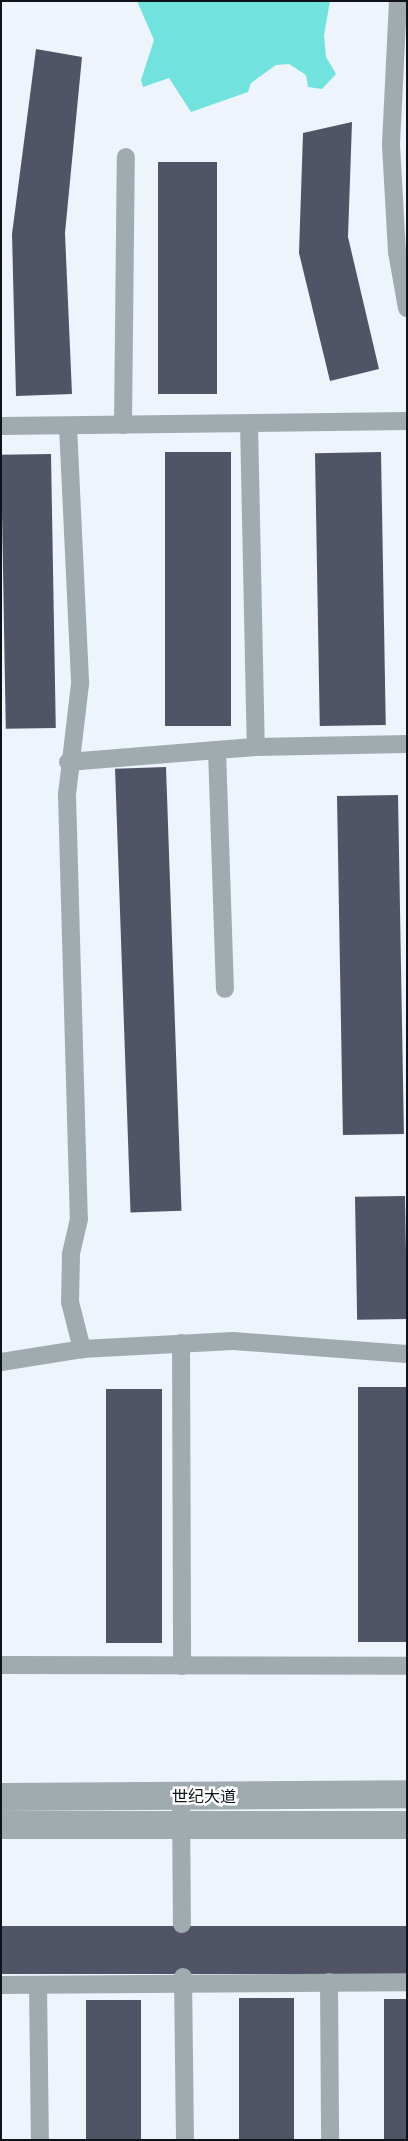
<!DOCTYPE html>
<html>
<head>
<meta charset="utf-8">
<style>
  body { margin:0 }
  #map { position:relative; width:408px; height:2141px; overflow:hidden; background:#edf4fc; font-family:"Open Sans","Noto Sans SC",sans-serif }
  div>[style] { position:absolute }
  .water>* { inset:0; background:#72e2de }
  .building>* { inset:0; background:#515467; transform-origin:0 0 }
  .service>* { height:18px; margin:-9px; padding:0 9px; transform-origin:9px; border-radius:9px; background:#a0abaf }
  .tertiary>* { height:28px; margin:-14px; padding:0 14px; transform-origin:14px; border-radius:14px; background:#a0abaf }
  span { translate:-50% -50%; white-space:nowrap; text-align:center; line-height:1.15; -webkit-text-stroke:5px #fff; paint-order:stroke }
  .street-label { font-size:16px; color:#0e141a }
  .frame { position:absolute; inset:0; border:2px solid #0e141a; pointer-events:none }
</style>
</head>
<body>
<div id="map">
  <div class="water">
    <i style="clip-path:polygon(137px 1px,330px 1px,324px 35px,326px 57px,336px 74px,322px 89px,308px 87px,306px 75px,289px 64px,276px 65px,251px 83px,248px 92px,191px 112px,169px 78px,143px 87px,141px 80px,154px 40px)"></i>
  </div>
  <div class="building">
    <i style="clip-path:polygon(36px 49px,82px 57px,65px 233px,72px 394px,16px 396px,12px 234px)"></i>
    <i style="clip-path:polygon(352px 122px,348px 237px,379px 369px,330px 381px,299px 253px,303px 133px)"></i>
    <i style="left:158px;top:162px;width:59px;height:232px"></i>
    <i style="left:165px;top:452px;width:66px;height:274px"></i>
    <i style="left:381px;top:452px;width:273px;height:66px;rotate:89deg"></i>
    <i style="left:51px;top:454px;width:274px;height:50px;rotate:89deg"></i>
    <i style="left:166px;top:767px;width:444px;height:51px;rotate:88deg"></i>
    <i style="left:398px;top:795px;width:339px;height:61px;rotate:89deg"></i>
    <i style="left:405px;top:1196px;width:123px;height:50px;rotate:89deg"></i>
    <i style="left:407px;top:1387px;width:255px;height:49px;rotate:90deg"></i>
    <i style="left:106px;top:1389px;width:56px;height:254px"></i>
    <i style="left:407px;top:1926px;width:48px;height:406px;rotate:90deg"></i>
    <i style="left:239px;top:1998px;width:55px;height:142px"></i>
    <i style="left:384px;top:1999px;width:23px;height:141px"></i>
    <i style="left:86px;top:2000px;width:55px;height:140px"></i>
  </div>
  <div class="service">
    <i style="left:398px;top:1px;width:144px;rotate:92.8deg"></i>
    <i style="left:391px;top:145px;width:107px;rotate:86.8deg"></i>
    <i style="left:397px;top:252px;width:57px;rotate:79.9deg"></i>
    <i style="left:249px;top:423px;width:324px;rotate:88.8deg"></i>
    <i style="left:123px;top:425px;width:268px;rotate:-89.4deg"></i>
    <i style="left:1px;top:426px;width:406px;rotate:-0.7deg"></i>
    <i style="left:68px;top:426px;width:258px;rotate:87.3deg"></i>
    <i style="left:80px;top:684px;width:112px;rotate:96.7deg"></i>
    <i style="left:67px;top:795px;width:424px;rotate:88.4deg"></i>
    <i style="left:79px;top:1219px;width:37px;rotate:103deg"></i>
    <i style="left:71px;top:1255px;width:47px;rotate:91.2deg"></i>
    <i style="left:70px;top:1302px;width:49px;rotate:75.7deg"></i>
    <i style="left:217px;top:750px;width:239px;rotate:88.1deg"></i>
    <i style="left:68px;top:762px;width:189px;rotate:-4.6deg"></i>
    <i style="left:256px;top:747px;width:151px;rotate:-1.1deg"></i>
    <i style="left:181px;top:1343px;width:323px;rotate:89.8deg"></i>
    <i style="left:1px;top:1362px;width:82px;rotate:-9.1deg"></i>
    <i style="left:82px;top:1349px;width:151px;rotate:-3deg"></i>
    <i style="left:233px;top:1341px;width:174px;rotate:4.3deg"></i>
    <i style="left:1px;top:1665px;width:406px;rotate:0.1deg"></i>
    <i style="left:181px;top:1796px;width:128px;rotate:89.6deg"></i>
    <i style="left:183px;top:1977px;width:163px;rotate:89.3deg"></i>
    <i style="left:329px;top:1982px;width:158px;rotate:89.6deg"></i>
    <i style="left:1px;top:1985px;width:406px;rotate:-0.4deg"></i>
    <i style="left:38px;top:1985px;width:155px;rotate:89.3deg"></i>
  </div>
  <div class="tertiary">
    <i style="left:1px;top:1797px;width:406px;rotate:-0.4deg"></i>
    <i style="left:1px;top:1825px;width:406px"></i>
  </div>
  <div class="street-label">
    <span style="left:204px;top:1796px">世纪大道</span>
  </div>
  <div class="frame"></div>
</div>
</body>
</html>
